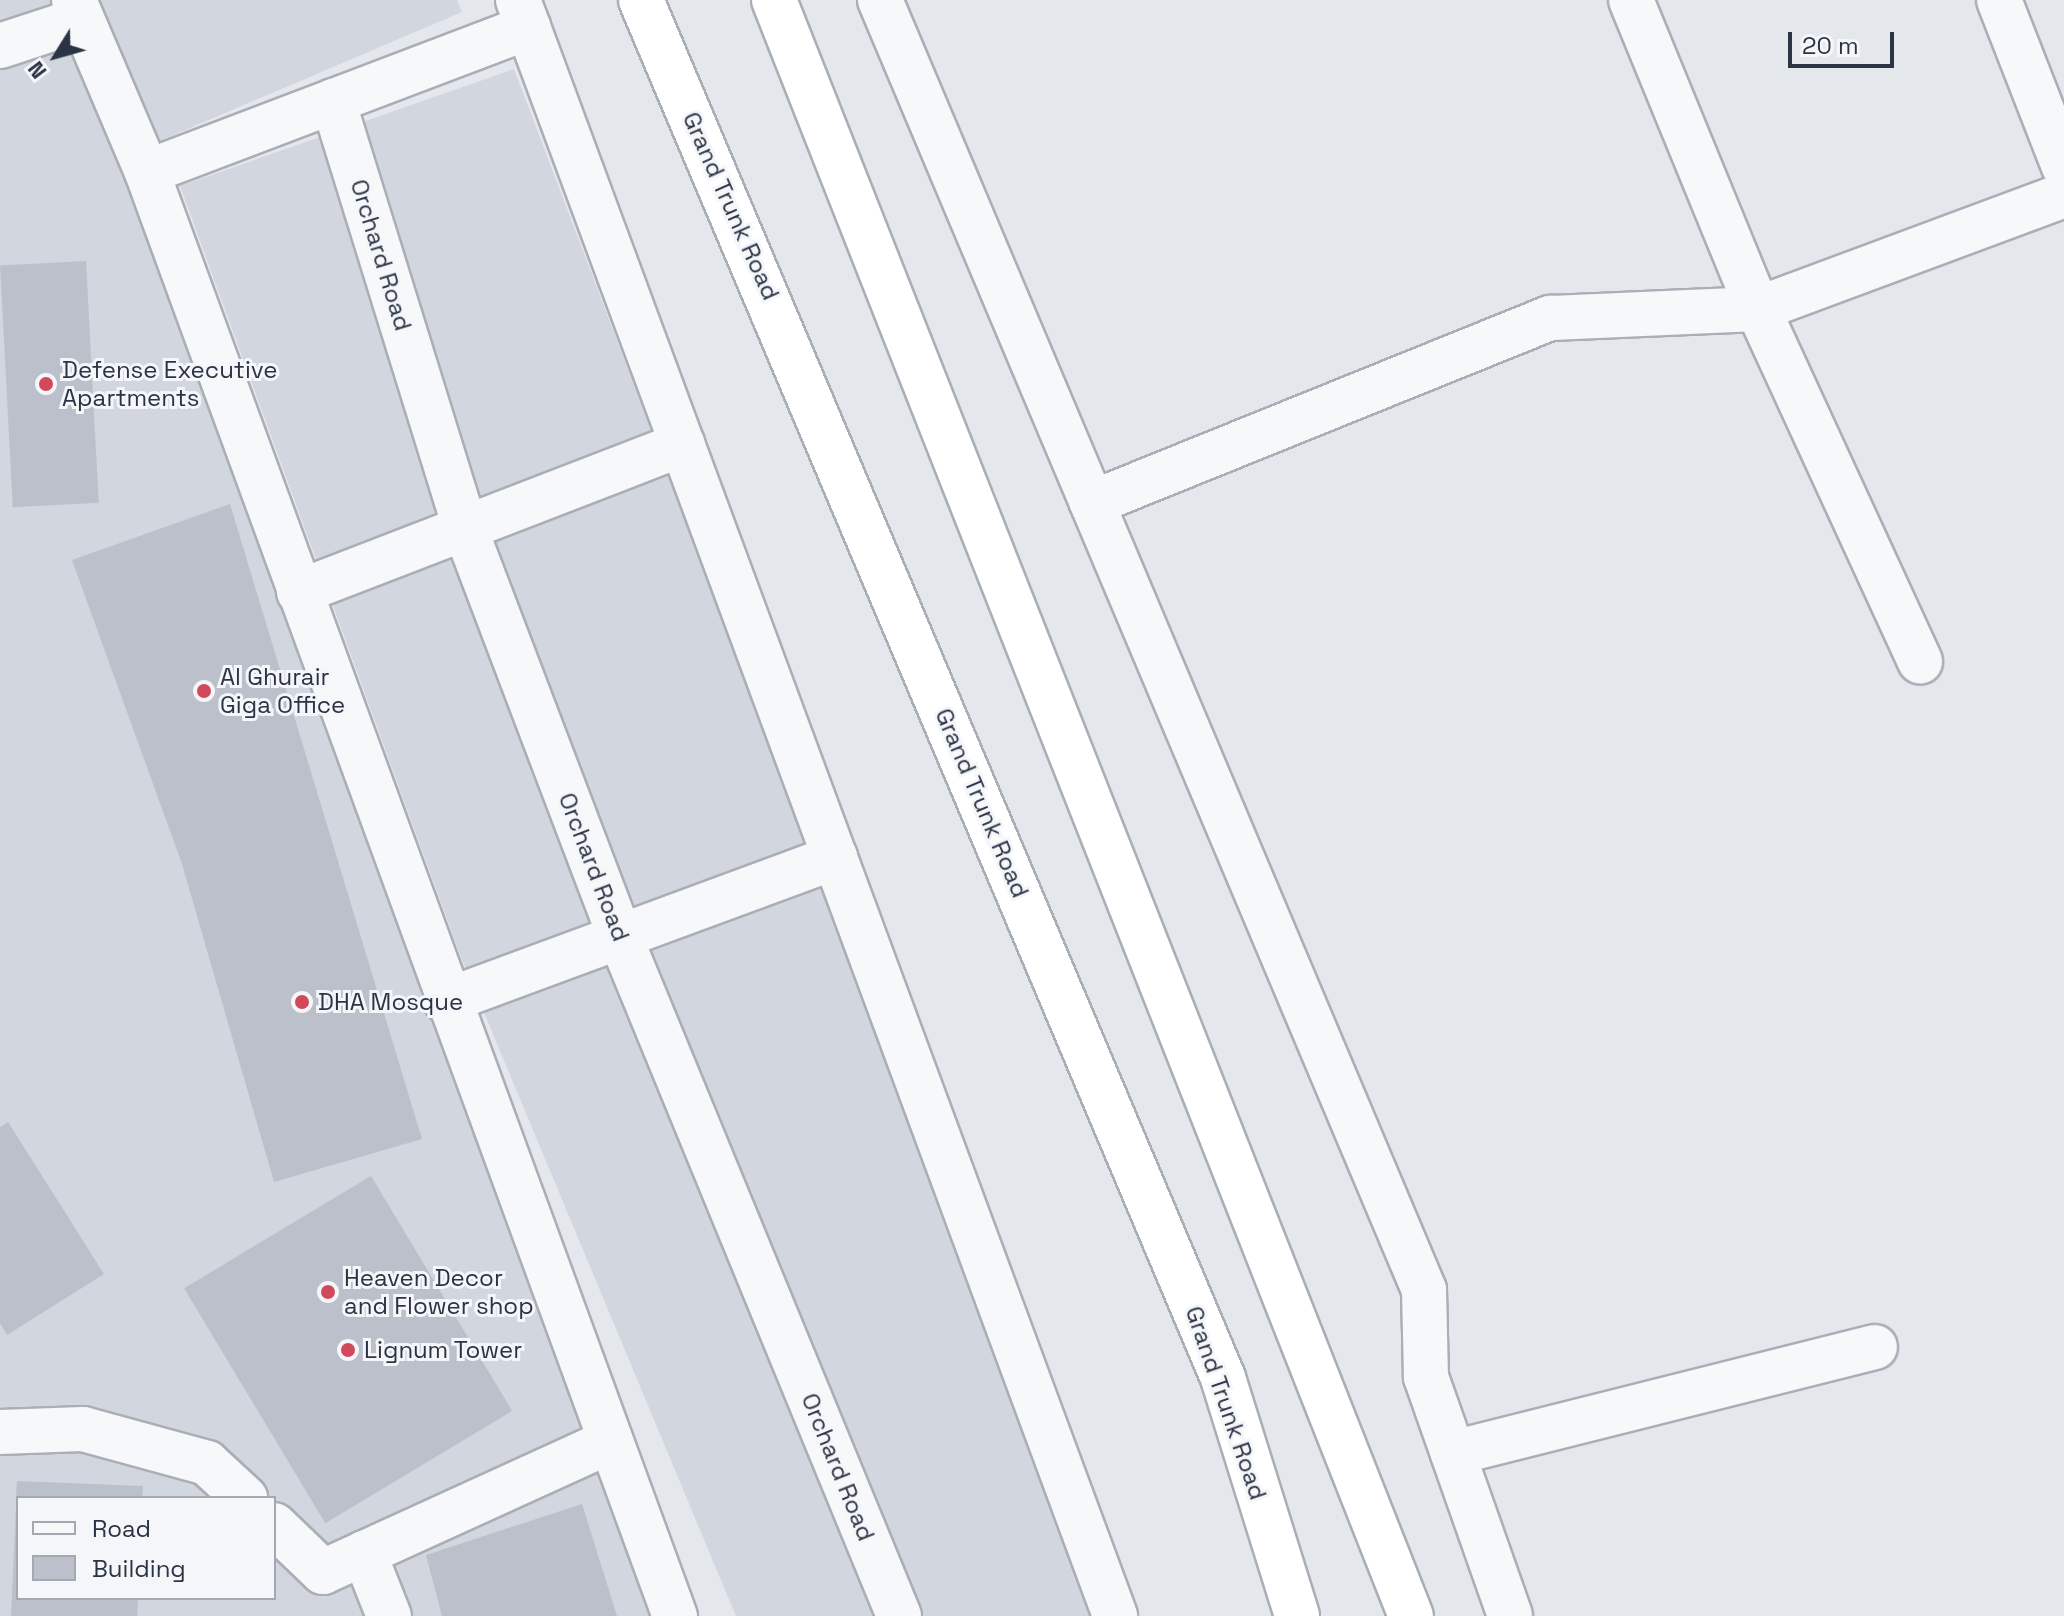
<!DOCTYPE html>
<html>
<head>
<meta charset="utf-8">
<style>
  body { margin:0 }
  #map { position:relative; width:2064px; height:1616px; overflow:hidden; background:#e4e7ec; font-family:"Space Grotesk",sans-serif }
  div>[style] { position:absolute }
  .built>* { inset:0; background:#d2d6de }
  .building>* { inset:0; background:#bbc0ca; transform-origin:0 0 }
  .roads { filter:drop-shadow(2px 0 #a9aeb7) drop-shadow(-2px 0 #a9aeb7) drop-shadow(0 2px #a9aeb7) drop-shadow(0 -2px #a9aeb7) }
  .minor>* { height:44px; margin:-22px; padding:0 22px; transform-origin:22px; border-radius:22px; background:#f7f8fa }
  .highway>* { height:44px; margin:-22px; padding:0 22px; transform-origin:22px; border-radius:22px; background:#fff }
  .dots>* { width:22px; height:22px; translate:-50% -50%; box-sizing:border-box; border:4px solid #f4f6f9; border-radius:50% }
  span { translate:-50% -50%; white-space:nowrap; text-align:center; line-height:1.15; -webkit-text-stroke:6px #f4f6f9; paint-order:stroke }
  .street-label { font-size:24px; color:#2b3445 }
  .poi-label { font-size:24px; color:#2b3445 }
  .left { translate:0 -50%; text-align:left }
  .legend { position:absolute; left:16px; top:1496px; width:260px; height:104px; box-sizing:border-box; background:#f4f6f9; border:2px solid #a4a8b1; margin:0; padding:10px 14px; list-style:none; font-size:24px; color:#2b3445 }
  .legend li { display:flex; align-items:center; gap:16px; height:40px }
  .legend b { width:40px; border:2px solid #a4a8b1 }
  .north { position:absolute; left:16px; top:16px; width:80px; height:80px; -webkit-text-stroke:6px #f4f6f9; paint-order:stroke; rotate:233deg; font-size:22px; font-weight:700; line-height:32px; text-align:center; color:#2b3445 }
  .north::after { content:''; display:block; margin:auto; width:28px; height:36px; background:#2b3445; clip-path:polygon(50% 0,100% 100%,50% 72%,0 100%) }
  .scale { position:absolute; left:1788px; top:32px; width:106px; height:36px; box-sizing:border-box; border:4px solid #2b3445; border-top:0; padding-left:10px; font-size:24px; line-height:28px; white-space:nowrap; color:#2b3445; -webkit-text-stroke:6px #f4f6f9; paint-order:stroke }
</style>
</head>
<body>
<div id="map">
  <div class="built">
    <i style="clip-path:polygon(evenodd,0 0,60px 0,660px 1616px,0 1616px,0 0,18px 1498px,274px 1498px,274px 1598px,18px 1598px,18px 1498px)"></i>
    <i style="clip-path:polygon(96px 0,457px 0,462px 12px,157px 142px)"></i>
    <i style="clip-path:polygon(514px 69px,1101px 1616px,736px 1616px,462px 960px,180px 186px)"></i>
  </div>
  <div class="building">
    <i style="left:86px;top:261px;width:242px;height:86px;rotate:87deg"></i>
    <i style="clip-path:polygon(230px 504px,422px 1139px,274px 1182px,182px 864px,72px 560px)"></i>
    <i style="clip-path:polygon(8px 1122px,104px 1274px,7px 1335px,0 1323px,0 1127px)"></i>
    <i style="left:371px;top:1176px;width:274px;height:218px;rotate:59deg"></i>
    <i style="clip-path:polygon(17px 1481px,143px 1486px,142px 1498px,16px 1498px)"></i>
    <i style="clip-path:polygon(582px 1504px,617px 1616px,442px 1616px,426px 1555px)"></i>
    <i style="clip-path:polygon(16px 1507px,18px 1598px,138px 1598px,137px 1616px,11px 1616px)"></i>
  </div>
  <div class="roads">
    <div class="minor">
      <i style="left:74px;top:0;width:187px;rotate:67deg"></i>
      <i style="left:147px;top:172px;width:1538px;rotate:69.92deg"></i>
      <i style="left:518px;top:0;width:1723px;rotate:69.72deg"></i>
      <i style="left:880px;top:0;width:1400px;rotate:67.13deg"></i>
      <i style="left:1424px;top:1290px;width:87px;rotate:88.7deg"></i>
      <i style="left:1426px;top:1377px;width:253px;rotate:70.6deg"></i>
      <i style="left:1631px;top:0;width:334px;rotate:67.7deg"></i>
      <i style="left:1758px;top:309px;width:388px;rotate:65.3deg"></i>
      <i style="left:1999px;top:0;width:179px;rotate:68.7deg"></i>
      <i style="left:0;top:46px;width:86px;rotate:-18.2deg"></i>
      <i style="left:333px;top:101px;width:450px;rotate:72.8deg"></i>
      <i style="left:466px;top:531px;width:434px;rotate:69.2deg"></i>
      <i style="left:620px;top:937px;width:734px;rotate:67.66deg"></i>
      <i style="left:147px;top:172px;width:408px;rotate:-20.8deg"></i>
      <i style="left:1092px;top:503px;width:495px;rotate:-22deg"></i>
      <i style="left:1551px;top:318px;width:207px;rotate:-2.5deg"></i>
      <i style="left:1758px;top:309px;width:327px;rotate:-20.4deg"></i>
      <i style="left:299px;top:592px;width:411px;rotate:-21.1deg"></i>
      <i style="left:446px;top:1001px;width:415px;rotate:-20.3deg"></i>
      <i style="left:0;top:1432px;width:83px;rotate:-2.1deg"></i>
      <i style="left:83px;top:1429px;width:129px;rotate:15.3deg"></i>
      <i style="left:207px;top:1463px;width:52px;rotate:42.6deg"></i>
      <i style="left:1453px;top:1453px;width:435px;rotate:-14.1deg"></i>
      <i style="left:274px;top:1525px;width:68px;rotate:43.8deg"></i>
      <i style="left:323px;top:1572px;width:315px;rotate:-24.5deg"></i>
      <i style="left:364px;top:1553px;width:68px;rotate:68.4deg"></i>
    </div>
    <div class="highway">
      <i style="left:641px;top:0;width:1496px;rotate:67.1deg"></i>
      <i style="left:1223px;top:1378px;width:249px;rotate:72.7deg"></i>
      <i style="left:774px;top:0;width:1737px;rotate:68.49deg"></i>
    </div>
  </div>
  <div class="dots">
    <i style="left:46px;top:384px;background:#d1495b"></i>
    <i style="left:204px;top:691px;background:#d1495b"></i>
    <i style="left:302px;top:1002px;background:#d1495b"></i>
    <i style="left:328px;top:1292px;background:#d1495b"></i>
    <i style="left:348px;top:1350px;background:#d1495b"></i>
  </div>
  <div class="street-label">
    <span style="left:731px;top:206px;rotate:66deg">Grand Trunk Road</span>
    <span style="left:381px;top:255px;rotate:73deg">Orchard Road</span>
    <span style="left:982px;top:803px;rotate:67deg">Grand Trunk Road</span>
    <span style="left:594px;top:867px;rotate:69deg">Orchard Road</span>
    <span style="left:1226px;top:1403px;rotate:71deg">Grand Trunk Road</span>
    <span style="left:838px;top:1467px;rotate:68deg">Orchard Road</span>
  </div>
  <div class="poi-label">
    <span class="left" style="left:62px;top:384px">Defense Executive<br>Apartments</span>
    <span class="left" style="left:220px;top:691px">Al Ghurair<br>Giga Office</span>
    <span class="left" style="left:318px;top:1002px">DHA Mosque</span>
    <span class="left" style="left:344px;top:1292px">Heaven Decor<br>and Flower shop</span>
    <span class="left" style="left:364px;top:1350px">Lignum Tower</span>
  </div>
  <ul class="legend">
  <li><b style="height:10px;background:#f7f8fa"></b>Road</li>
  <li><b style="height:22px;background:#bbc0ca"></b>Building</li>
  </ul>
  <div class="north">N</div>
  <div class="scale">20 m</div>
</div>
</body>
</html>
